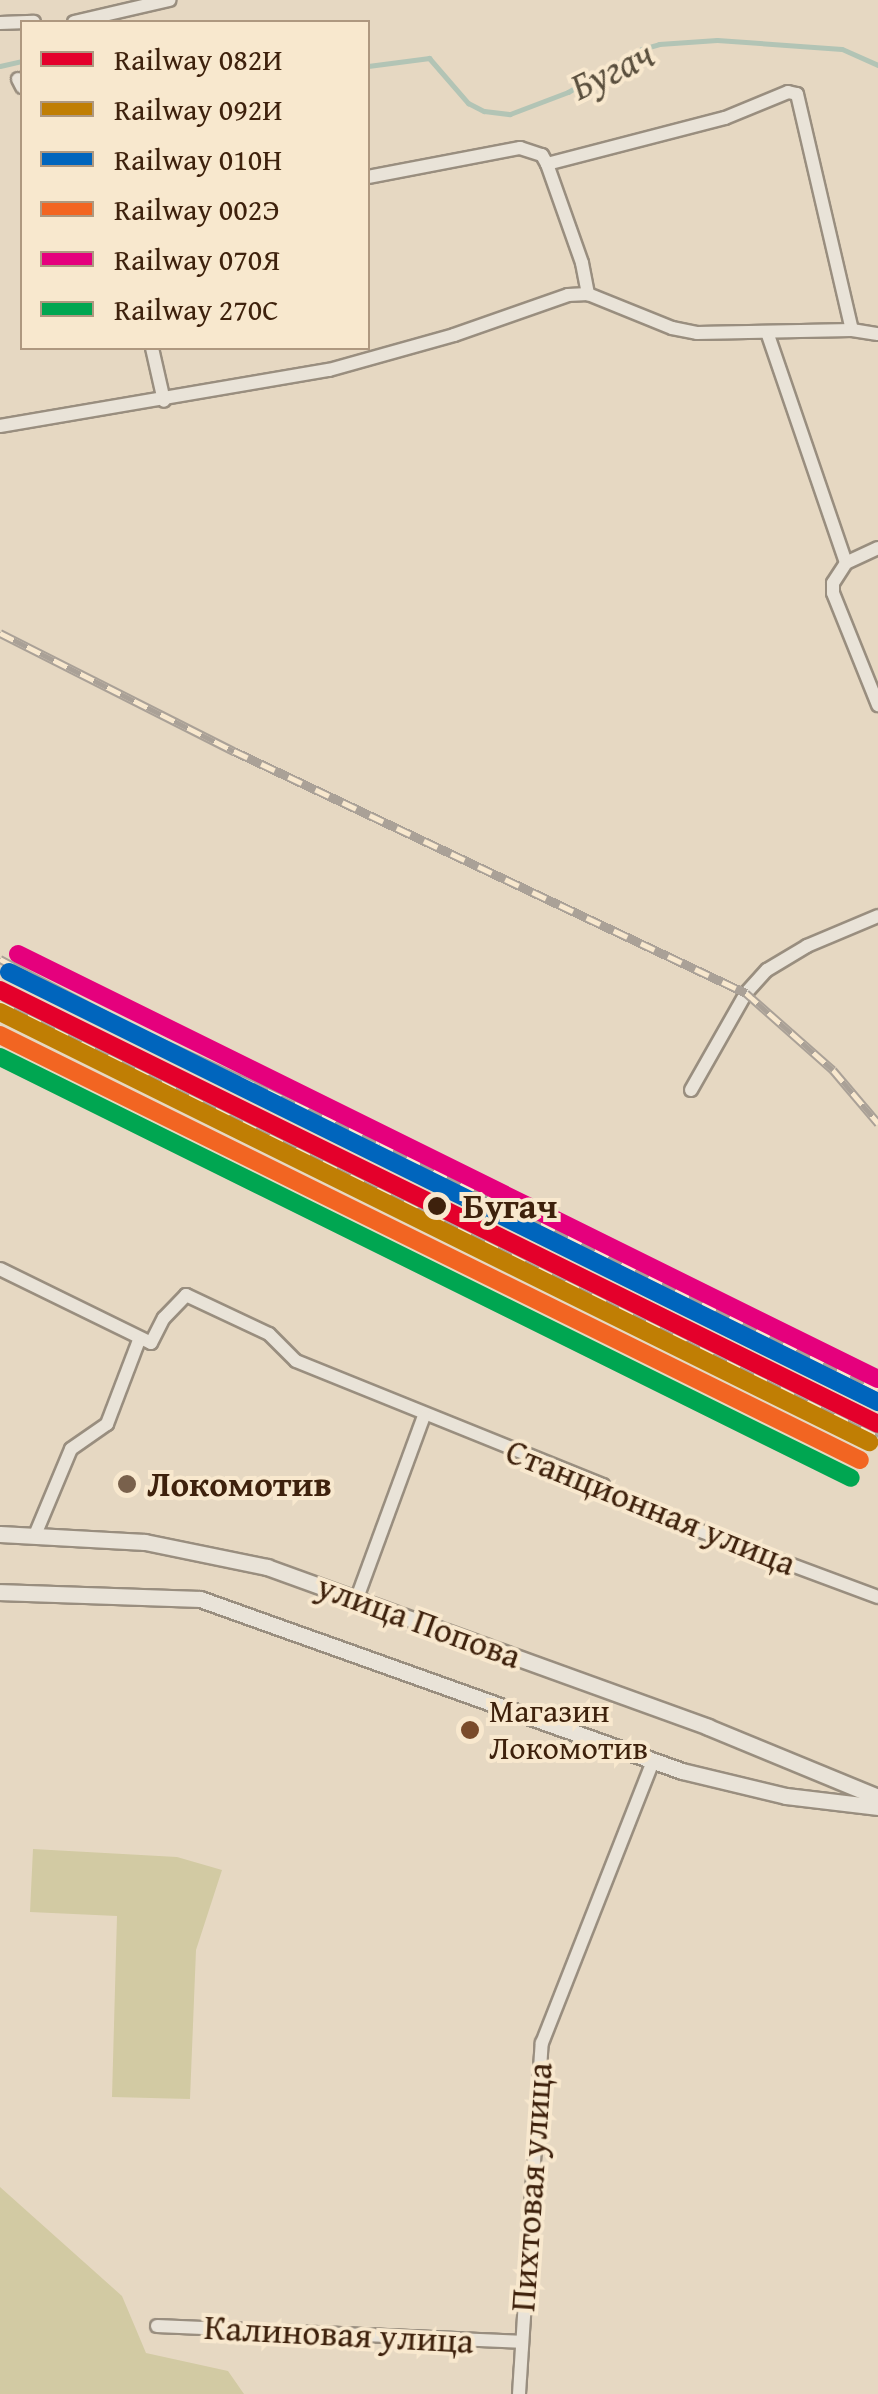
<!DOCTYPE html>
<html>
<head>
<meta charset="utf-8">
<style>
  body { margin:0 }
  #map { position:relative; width:878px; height:2394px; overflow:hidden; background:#e6d8c2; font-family:"Gentium Book Plus",serif }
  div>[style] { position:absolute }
  .green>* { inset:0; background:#d2caa3 }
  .stream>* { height:5px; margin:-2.5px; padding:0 2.5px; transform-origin:2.5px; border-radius:2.5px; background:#b2c4b5 }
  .roads { filter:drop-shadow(2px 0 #998e7f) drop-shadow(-2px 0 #998e7f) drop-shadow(0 2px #998e7f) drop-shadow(0 -2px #998e7f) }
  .minor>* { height:12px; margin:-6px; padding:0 6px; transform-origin:6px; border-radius:6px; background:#e9e3d8 }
  .tertiary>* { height:15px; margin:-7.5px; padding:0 7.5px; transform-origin:7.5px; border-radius:7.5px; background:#e9e3d8 }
  .rail>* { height:9px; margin-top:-4.5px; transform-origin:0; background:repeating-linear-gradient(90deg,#f8e8ce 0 15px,#aaa197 0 30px); box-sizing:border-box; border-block:2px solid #aaa197 }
  .rail-1>* { height:18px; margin:-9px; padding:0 9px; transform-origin:9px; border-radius:9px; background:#e4002b }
  .rail-2>* { height:18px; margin:-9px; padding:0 9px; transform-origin:9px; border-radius:9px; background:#c07e04 }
  .rail-3>* { height:18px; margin:-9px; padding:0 9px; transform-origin:9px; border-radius:9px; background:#0065bd }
  .rail-4>* { height:18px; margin:-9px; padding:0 9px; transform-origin:9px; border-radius:9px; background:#f26522 }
  .rail-5>* { height:18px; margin:-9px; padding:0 9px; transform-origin:9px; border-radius:9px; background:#e5007d }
  .rail-6>* { height:18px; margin:-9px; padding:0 9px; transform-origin:9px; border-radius:9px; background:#00a651 }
  .dots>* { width:28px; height:28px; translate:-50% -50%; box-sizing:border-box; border:5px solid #f8e8ce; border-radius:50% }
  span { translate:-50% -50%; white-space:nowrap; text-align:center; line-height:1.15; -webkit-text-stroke:8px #f8e8ce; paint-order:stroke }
  .bus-label { font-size:32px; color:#3e210c }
  .left { translate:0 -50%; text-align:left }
  .stop-label { font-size:35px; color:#3e210c; font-weight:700 }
  .poi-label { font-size:35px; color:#3e210c; font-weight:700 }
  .street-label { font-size:35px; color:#3e210c }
  .water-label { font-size:38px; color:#5a4f3d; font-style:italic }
  .legend { position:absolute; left:20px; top:20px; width:350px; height:330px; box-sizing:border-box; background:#f8e8ce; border:2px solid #ae9880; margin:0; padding:12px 18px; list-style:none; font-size:30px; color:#3e210c }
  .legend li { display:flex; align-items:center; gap:20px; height:50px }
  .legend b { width:50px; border:2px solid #ae9880 }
</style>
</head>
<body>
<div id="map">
  <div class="green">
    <i style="clip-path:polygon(33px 1849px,177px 1857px,222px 1870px,196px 1950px,190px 2099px,112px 2097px,117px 1916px,30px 1912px)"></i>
    <i style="clip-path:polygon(0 2187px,122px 2296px,146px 2353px,228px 2371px,244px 2394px,0 2394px)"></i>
  </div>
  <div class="stream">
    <i style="left:0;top:66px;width:23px;rotate:-13deg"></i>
    <i style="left:368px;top:66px;width:62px;rotate:-7.5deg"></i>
    <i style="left:429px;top:58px;width:60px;rotate:49.1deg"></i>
    <i style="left:468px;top:103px;width:18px;rotate:27deg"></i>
    <i style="left:484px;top:111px;width:26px;rotate:7deg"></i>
    <i style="left:510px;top:114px;width:62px;rotate:-20.8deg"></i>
    <i style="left:568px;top:92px;width:86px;rotate:-30.2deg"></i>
    <i style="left:642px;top:49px;width:18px;rotate:-16deg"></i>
    <i style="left:659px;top:44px;width:58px;rotate:-3.9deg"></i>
    <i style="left:717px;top:40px;width:125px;rotate:4.1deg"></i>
    <i style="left:842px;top:49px;width:39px;rotate:24deg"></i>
  </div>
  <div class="roads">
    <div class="minor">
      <i style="left:74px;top:22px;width:98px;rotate:-13deg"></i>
      <i style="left:0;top:23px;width:34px;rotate:-2deg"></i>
      <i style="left:18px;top:79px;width:9px;rotate:63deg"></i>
      <i style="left:547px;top:164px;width:105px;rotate:70.5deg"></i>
      <i style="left:582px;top:263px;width:32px;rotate:79deg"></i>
      <i style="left:368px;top:177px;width:155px;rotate:-10.8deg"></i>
      <i style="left:520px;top:148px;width:23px;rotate:18deg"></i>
      <i style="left:542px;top:155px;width:10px;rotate:61deg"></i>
      <i style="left:547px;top:164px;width:184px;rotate:-14.5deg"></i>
      <i style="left:725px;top:118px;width:68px;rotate:-22.4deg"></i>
      <i style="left:788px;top:92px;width:9px;rotate:13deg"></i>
      <i style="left:797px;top:94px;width:242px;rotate:76.9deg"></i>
      <i style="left:767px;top:332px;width:244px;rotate:71.1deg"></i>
      <i style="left:152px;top:348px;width:54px;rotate:77.2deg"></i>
      <i style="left:0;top:426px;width:334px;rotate:-9.7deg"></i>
      <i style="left:329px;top:370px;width:130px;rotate:-15.6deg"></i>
      <i style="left:454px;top:335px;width:121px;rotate:-19.3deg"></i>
      <i style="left:568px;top:295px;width:20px;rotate:-3deg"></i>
      <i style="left:588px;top:294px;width:91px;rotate:22deg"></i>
      <i style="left:672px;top:328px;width:25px;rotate:11deg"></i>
      <i style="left:697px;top:333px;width:155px;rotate:-1.1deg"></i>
      <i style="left:852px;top:330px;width:26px;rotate:9deg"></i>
      <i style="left:878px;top:548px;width:35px;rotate:155deg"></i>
      <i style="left:846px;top:563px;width:24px;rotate:123deg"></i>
      <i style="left:833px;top:583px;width:10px;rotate:90deg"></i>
      <i style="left:833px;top:593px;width:121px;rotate:68.1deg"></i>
      <i style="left:691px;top:1090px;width:112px;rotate:-60.4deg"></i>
      <i style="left:746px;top:993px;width:31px;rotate:-48deg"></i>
      <i style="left:767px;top:970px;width:47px;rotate:-31deg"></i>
      <i style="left:807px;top:946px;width:77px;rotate:-22.9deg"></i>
      <i style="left:0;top:1269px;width:168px;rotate:26.1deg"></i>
      <i style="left:151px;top:1343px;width:28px;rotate:-63deg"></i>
      <i style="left:164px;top:1318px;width:32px;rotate:-46deg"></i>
      <i style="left:186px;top:1295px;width:92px;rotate:25.2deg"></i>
      <i style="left:269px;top:1334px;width:38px;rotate:45deg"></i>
      <i style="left:296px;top:1361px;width:331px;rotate:22deg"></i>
      <i style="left:603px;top:1485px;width:13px;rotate:63deg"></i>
      <i style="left:609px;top:1497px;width:287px;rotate:20.4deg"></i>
      <i style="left:35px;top:1535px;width:93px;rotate:-67.3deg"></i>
      <i style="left:71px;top:1449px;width:44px;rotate:-34.8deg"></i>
      <i style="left:107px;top:1424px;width:90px;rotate:-69.1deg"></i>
      <i style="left:357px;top:1598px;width:194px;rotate:-69.8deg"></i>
      <i style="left:157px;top:2326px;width:363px;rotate:2.5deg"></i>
      <i style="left:519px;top:2394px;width:352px;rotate:-86.3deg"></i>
      <i style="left:542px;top:2043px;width:303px;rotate:-68.5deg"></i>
    </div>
    <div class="tertiary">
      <i style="left:0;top:1534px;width:145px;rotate:3.2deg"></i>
      <i style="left:145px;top:1542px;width:125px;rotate:11.6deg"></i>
      <i style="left:267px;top:1567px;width:469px;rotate:19.9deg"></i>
      <i style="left:708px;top:1727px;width:184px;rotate:22.4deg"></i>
      <i style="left:0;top:1592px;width:200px;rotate:2deg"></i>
      <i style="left:200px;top:1599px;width:512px;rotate:19.64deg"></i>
      <i style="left:682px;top:1771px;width:107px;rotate:13.5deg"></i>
      <i style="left:786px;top:1796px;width:93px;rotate:6.8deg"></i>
    </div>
  </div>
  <div class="rail">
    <i style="left:0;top:633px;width:262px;rotate:26.8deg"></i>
    <i style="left:234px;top:751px;width:566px;rotate:25.3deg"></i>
    <i style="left:746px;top:993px;width:116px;rotate:41.5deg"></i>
    <i style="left:833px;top:1070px;width:70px;rotate:49.7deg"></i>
    <i style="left:0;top:959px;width:148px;rotate:27.8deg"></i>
    <i style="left:131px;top:1028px;width:274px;rotate:24.8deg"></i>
    <i style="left:380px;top:1143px;width:555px;rotate:26.29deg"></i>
    <i style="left:0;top:1003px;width:979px;rotate:26.3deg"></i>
  </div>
  <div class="rail-1">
    <i style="left:0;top:990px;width:979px;rotate:26.3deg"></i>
  </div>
  <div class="rail-2">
    <i style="left:0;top:1012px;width:970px;rotate:26.33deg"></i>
  </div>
  <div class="rail-3">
    <i style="left:9px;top:972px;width:970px;rotate:26.33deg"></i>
  </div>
  <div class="rail-4">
    <i style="left:0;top:1035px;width:959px;rotate:26.3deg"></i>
  </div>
  <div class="rail-5">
    <i style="left:18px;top:954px;width:959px;rotate:26.3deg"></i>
  </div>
  <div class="rail-6">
    <i style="left:0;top:1057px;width:949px;rotate:26.32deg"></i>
  </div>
  <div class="dots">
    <i style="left:437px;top:1206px;background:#3e210c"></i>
    <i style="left:127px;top:1484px;background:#79614c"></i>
    <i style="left:470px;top:1730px;background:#7a4b2a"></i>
  </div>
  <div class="bus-label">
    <span class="left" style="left:489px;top:1730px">Магазин<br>Локомотив</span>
  </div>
  <div class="stop-label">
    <span class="left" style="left:463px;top:1206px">Бугач</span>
  </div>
  <div class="poi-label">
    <span class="left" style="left:147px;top:1484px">Локомотив</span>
  </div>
  <div class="street-label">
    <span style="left:651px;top:1507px;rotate:22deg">Станционная улица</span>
    <span style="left:419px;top:1621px;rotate:20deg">улица Попова</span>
    <span style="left:531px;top:2187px;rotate:-86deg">Пихтовая улица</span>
    <span style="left:339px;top:2334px;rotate:3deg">Калиновая улица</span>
  </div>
  <div class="water-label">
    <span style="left:612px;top:70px;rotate:-26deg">Бугач</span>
  </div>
  <ul class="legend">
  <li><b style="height:12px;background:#e4002b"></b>Railway 082И</li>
  <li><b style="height:12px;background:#c07e04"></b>Railway 092И</li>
  <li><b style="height:12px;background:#0065bd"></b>Railway 010Н</li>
  <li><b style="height:12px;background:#f26522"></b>Railway 002Э</li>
  <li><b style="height:12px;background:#e5007d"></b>Railway 070Я</li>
  <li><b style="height:12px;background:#00a651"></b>Railway 270С</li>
  </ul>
</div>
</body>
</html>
